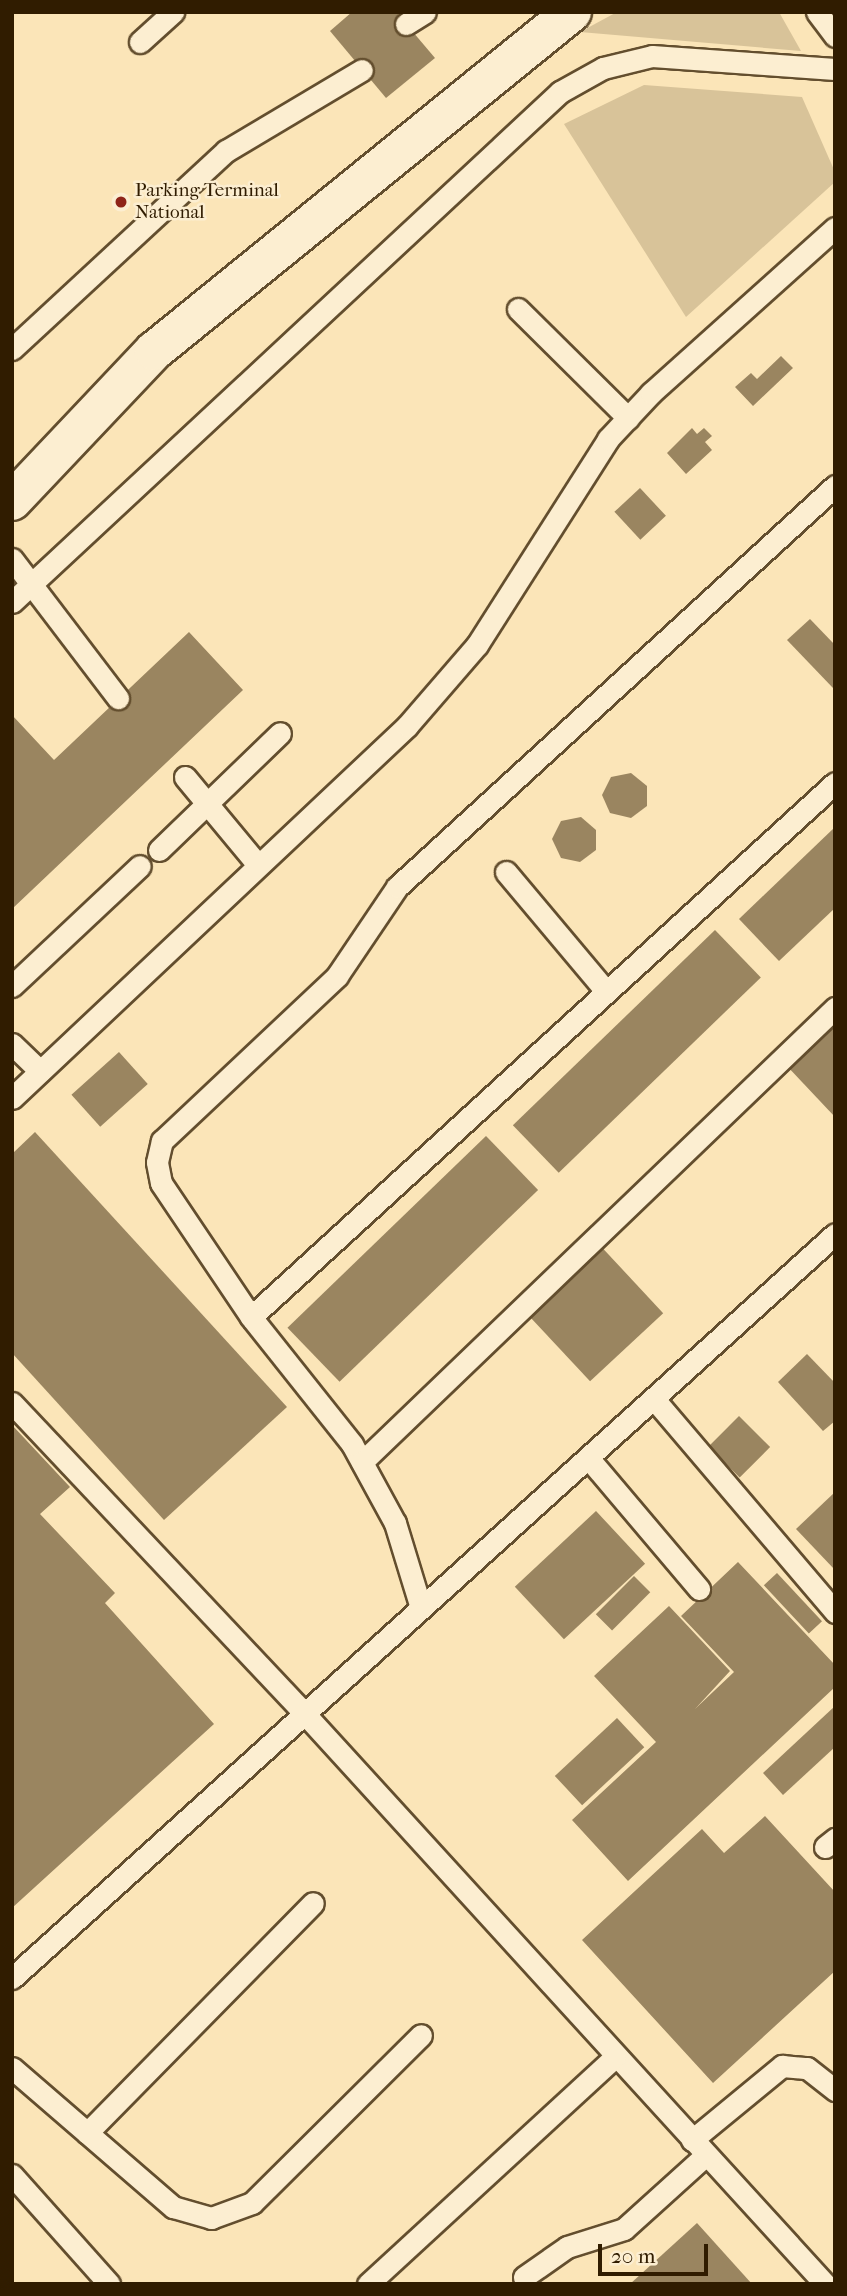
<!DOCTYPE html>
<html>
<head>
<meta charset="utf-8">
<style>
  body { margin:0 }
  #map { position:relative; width:847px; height:2296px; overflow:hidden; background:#fbe5b8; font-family:"IM FELL French Canon",serif }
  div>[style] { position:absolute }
  .green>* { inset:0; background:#d8c399 }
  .building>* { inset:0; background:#9a8560; transform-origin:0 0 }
  .roads { filter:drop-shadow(2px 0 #634e2e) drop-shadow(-2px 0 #634e2e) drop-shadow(0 2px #634e2e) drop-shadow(0 -2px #634e2e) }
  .service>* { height:21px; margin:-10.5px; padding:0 10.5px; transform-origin:10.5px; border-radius:10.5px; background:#fceed1 }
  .tertiary>* { height:38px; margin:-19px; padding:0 19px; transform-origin:19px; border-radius:19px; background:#fceed1 }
  .dots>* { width:19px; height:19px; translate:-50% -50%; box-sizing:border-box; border:4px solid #fceed1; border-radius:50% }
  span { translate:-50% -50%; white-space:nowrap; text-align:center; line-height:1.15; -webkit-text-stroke:5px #fceed1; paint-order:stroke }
  .poi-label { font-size:19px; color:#301c00 }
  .left { translate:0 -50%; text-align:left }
  .frame { position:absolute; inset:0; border:14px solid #301c00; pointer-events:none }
  .scale { position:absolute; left:598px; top:2244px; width:110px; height:32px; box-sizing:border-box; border:4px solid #301c00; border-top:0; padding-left:9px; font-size:21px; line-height:24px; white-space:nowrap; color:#301c00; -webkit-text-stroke:5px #fceed1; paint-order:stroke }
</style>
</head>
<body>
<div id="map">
  <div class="green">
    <i style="clip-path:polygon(617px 12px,779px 12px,801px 51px,580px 32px)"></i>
    <i style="clip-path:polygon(644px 85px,802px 97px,835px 172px,835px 182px,686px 317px,564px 124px)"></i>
  </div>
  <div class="building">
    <i style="clip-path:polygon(352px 12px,396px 12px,435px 58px,386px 98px,330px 31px)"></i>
    <i style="clip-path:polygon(781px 356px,793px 368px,753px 406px,735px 387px,751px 373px,757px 379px)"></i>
    <i style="clip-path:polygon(692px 428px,697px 434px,704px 428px,712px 436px,705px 442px,712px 450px,686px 474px,667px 453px)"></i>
    <i style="left:640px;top:488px;width:38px;height:35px;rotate:47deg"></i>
    <i style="clip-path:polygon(810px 619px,835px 645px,833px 688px,787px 640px)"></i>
    <i style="clip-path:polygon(189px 632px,243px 690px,12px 909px,12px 715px,54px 760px)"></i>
    <i style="clip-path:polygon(631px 773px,647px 786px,647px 806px,631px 818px,610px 813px,602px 795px,611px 777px)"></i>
    <i style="clip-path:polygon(581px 817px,596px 830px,596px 850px,580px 862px,561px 858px,552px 839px,561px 821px)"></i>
    <i style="clip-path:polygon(835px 827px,835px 908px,779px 961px,739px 919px)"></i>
    <i style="left:715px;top:930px;width:66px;height:281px;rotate:46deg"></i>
    <i style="clip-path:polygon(835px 1019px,835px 1117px,786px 1065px)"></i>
    <i style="left:119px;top:1052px;width:43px;height:64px;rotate:48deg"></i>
    <i style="clip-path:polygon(35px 1132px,287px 1407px,164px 1520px,12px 1353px,12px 1154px)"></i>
    <i style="left:486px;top:1136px;width:75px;height:276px;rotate:46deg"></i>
    <i style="left:595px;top:1240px;width:100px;height:100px;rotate:47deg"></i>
    <i style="clip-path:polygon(807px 1354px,835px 1383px,835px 1421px,823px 1431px,778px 1382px)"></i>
    <i style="left:739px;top:1416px;width:44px;height:43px;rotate:45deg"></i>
    <i style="clip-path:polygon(12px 1425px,70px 1487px,40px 1514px,115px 1593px,105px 1603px,214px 1724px,12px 1908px)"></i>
    <i style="clip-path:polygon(835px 1492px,835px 1570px,796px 1529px)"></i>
    <i style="left:596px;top:1511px;width:72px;height:111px;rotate:47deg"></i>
    <i style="clip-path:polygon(738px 1562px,835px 1665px,835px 1687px,628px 1881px,572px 1820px,656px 1742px,594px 1676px,669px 1606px,730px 1671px,695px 1709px,734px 1672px,681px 1616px)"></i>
    <i style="left:777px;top:1573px;width:66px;height:18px;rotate:47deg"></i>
    <i style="left:634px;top:1576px;width:23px;height:54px;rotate:45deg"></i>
    <i style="clip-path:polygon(835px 1706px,835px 1747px,783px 1795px,763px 1773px)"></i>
    <i style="left:617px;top:1718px;width:40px;height:85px;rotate:47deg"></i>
    <i style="clip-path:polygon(765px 1816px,835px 1892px,835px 1971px,713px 2083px,582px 1940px,702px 1829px,724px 1853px)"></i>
    <i style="clip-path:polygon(697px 2223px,752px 2284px,630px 2284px)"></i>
  </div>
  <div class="roads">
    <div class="service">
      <i style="left:817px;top:12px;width:30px;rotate:53deg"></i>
      <i style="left:406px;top:24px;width:22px;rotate:-32deg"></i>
      <i style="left:140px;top:42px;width:45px;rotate:-42.3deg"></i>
      <i style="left:518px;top:309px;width:155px;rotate:44.7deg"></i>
      <i style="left:12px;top:349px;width:292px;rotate:-42.8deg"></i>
      <i style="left:226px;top:151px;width:158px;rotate:-30.8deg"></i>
      <i style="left:12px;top:559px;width:175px;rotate:52.7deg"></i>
      <i style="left:12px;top:602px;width:749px;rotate:-42.94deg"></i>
      <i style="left:560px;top:92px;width:49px;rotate:-29.2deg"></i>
      <i style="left:603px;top:68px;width:50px;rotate:-13.8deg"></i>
      <i style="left:652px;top:56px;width:183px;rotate:4.1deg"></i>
      <i style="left:185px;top:777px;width:114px;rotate:50.3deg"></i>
      <i style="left:159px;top:850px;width:168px;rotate:-44deg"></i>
      <i style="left:506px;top:872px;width:154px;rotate:50deg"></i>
      <i style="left:12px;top:986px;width:175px;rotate:-43.2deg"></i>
      <i style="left:12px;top:1044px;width:39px;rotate:44deg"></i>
      <i style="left:12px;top:1098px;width:543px;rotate:-43.28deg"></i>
      <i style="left:407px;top:726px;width:107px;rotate:-49.2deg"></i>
      <i style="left:477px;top:645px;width:244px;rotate:-57.5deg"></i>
      <i style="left:608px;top:439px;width:63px;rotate:-46.9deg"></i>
      <i style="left:651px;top:393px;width:247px;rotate:-41.9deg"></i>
      <i style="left:251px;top:1317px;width:791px;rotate:-42.44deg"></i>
      <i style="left:654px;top:1399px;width:280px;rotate:49.6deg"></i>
      <i style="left:12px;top:1403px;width:426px;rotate:46.7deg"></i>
      <i style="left:304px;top:1713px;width:773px;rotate:47.62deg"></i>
      <i style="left:590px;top:1460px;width:169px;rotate:49.8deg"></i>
      <i style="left:362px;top:1462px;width:656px;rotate:-43.83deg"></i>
      <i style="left:421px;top:1608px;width:89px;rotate:-107deg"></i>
      <i style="left:395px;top:1523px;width:90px;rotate:-118.6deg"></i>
      <i style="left:352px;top:1444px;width:162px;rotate:-128.5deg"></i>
      <i style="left:251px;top:1317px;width:161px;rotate:-123.9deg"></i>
      <i style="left:161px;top:1183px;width:21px;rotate:-101deg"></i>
      <i style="left:157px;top:1162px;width:22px;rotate:-77deg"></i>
      <i style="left:162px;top:1141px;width:241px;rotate:-43.3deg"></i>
      <i style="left:337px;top:976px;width:107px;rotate:-56deg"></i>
      <i style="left:397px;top:887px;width:594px;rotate:-42.47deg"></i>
      <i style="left:825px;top:1847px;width:13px;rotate:-39deg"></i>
      <i style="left:12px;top:1978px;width:1109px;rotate:-42.11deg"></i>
      <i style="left:12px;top:2068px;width:213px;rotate:40.8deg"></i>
      <i style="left:173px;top:2207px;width:40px;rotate:16deg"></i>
      <i style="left:211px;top:2218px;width:44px;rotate:-20.1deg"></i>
      <i style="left:252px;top:2203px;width:238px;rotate:-44.8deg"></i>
      <i style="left:87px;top:2133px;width:322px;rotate:-45.5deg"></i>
      <i style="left:692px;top:2140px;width:117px;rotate:-39.4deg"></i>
      <i style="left:782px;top:2066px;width:25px;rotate:5deg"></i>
      <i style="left:807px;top:2068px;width:36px;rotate:38deg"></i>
      <i style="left:12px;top:2175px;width:146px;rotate:48.3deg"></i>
      <i style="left:524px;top:2277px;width:52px;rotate:-34.9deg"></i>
      <i style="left:567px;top:2247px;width:60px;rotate:-17.5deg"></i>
      <i style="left:624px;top:2229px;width:110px;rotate:-42.1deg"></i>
      <i style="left:368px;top:2284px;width:335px;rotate:-42.6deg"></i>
    </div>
    <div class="tertiary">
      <i style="left:12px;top:501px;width:207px;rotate:-46.6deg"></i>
      <i style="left:154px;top:351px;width:538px;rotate:-39.04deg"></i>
    </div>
  </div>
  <div class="dots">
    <i style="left:121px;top:202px;background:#8f2418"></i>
  </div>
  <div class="poi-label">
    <span class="left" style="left:135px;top:202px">Parking Terminal<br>National</span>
  </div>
  <div class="frame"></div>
  <div class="scale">20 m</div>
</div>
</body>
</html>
